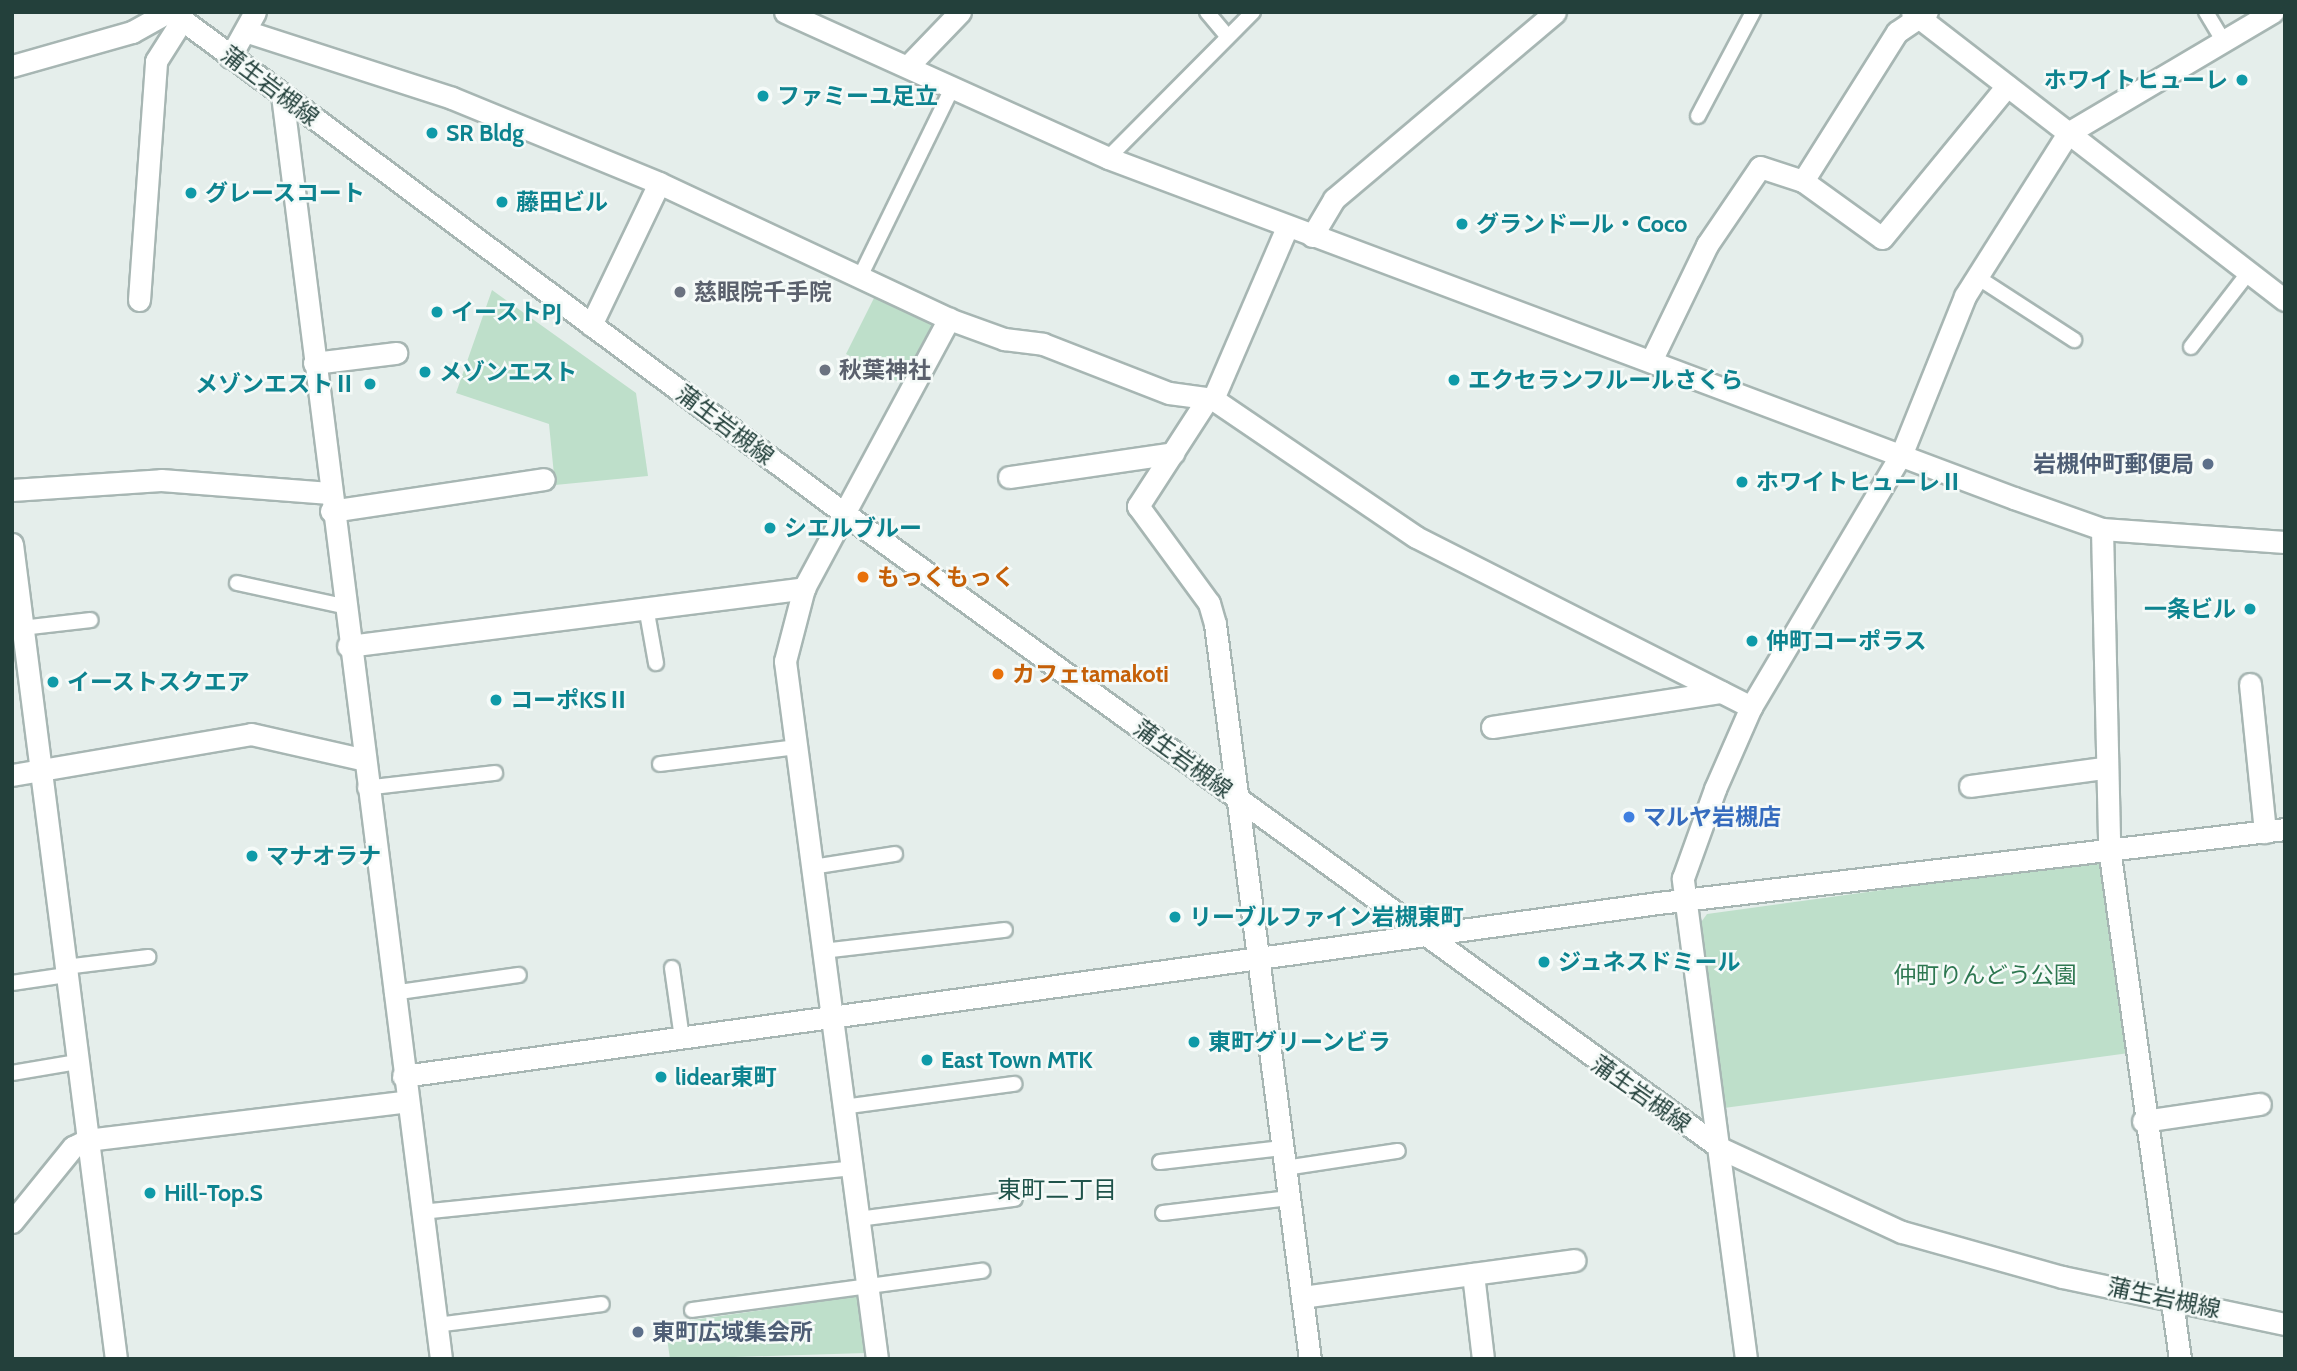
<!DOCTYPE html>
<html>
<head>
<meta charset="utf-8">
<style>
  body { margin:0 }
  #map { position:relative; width:2297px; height:1371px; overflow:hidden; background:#e5eeeb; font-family:Cabin,"Noto Sans JP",sans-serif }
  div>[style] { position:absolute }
  .green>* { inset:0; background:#bedfca }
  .roads { filter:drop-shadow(2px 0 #a7b6b3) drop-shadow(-2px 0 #a7b6b3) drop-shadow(0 2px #a7b6b3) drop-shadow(0 -2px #a7b6b3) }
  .lane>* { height:14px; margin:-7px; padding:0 7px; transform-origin:7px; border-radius:7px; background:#fff }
  .street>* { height:21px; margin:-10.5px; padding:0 10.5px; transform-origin:10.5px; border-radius:10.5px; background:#fff }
  .secondary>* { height:21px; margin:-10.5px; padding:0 10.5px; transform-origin:10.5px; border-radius:10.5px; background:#fff }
  .dots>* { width:19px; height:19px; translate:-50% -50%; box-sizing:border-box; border:4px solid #f5faf8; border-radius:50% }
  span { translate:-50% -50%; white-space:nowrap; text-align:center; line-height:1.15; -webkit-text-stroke:5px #f5faf8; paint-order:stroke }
  .culture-label { font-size:23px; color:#0d838f; font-weight:700 }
  .right { translate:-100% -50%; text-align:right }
  .left { translate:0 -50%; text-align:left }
  .street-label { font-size:23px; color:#23403b }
  .worship-label { font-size:23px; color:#5b616d; font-weight:700 }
  .service-label { font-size:23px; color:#4e5e75; font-weight:700 }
  .food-label { font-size:23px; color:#c56008; font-weight:700 }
  .shop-label { font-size:23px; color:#366cbe; font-weight:700 }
  .park-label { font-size:23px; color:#2d7750 }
  .neighbourhood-label { font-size:24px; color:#1f534a }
  .frame { position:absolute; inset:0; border:14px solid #23403b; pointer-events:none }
</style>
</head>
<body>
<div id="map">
  <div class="green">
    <i style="clip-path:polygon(492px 290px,636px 393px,648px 476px,555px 485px,549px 424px,456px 393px)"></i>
    <i style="clip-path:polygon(877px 292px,931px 318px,936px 333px,906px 386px,846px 354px)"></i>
    <i style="clip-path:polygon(2095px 861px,2103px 867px,2129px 1053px,1724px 1108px,1699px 925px,1707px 914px)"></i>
    <i style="clip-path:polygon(858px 1296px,866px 1353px,670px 1359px,665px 1324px)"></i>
  </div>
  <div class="roads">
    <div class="lane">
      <i style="left:1207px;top:12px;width:31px;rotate:50deg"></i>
      <i style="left:2206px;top:12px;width:33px;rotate:59deg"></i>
      <i style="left:1698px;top:116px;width:118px;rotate:-62.1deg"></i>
      <i style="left:1108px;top:158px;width:206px;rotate:-45.2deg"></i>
      <i style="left:860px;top:277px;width:212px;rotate:-64deg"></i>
      <i style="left:1977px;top:277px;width:116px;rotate:33deg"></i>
      <i style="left:2191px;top:347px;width:95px;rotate:-52.3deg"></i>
      <i style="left:237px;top:583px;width:108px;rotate:12.2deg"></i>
      <i style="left:646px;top:607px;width:57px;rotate:79.9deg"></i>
      <i style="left:22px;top:628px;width:69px;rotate:-6.6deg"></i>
      <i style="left:660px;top:764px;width:137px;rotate:-7.1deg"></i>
      <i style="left:365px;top:788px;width:131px;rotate:-6.6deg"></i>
      <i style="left:812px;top:867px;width:84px;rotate:-8.9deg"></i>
      <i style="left:823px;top:951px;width:183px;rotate:-6.6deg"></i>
      <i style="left:65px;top:967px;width:84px;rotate:-6.9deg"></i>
      <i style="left:672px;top:968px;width:71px;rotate:81.9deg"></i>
      <i style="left:12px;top:983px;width:55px;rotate:-8.4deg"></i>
      <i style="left:392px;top:993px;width:128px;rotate:-8.1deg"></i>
      <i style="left:12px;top:1073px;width:66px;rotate:-9.6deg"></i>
      <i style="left:843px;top:1107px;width:173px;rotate:-7.7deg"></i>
      <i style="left:1160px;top:1162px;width:123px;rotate:-6.5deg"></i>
      <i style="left:1285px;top:1168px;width:114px;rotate:-8.6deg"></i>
      <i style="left:421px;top:1212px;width:432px;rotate:-5.8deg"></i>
      <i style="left:1163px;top:1213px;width:127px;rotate:-6.8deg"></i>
      <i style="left:858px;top:1219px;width:158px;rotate:-7.3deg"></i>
      <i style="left:692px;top:1310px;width:293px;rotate:-7.7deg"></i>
      <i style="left:436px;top:1325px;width:167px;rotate:-7.2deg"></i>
    </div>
    <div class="street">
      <i style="left:785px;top:12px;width:354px;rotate:24.3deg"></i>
      <i style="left:1108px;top:158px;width:968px;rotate:20.57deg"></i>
      <i style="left:2014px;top:498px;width:93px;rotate:19.4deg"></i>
      <i style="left:2102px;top:529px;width:183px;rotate:4.1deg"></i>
      <i style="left:1912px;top:12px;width:471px;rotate:37.7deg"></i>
      <i style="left:248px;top:32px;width:214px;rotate:17.9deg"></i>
      <i style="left:452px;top:98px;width:224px;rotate:22.3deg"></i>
      <i style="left:659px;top:183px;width:320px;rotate:25.1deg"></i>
      <i style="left:949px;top:319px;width:59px;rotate:20deg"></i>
      <i style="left:1004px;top:339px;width:39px;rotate:7deg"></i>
      <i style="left:1043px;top:344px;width:135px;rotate:21.3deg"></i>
      <i style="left:1169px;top:393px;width:44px;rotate:7.8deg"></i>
      <i style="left:1213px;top:399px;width:245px;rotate:34.2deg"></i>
      <i style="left:1416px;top:537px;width:376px;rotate:26.9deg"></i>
      <i style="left:230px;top:57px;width:51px;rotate:-60.9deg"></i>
      <i style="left:12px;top:66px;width:125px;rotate:-15.8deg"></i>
      <i style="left:132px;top:32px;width:41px;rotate:-29.1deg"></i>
      <i style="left:908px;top:66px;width:75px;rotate:-46.1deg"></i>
      <i style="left:282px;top:95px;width:1274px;rotate:82.83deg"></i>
      <i style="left:1803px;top:181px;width:176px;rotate:-57.8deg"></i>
      <i style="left:1897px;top:32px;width:36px;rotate:-34deg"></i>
      <i style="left:1312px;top:236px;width:43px;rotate:-59.3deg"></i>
      <i style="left:1334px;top:199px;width:289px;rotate:-40.2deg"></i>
      <i style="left:139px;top:300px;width:240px;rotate:-85.9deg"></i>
      <i style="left:156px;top:61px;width:49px;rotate:-57.6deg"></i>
      <i style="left:591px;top:325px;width:157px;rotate:-64.4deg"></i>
      <i style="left:1651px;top:361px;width:129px;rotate:-64.2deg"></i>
      <i style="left:1707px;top:245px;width:94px;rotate:-55.8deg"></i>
      <i style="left:1760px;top:167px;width:45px;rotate:18deg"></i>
      <i style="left:1803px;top:181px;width:97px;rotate:35.8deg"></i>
      <i style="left:1882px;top:238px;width:197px;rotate:-50.6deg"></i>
      <i style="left:314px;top:363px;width:83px;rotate:-7deg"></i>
      <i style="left:1208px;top:398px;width:129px;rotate:122.9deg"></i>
      <i style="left:1138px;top:506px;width:120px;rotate:53.8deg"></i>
      <i style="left:1209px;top:603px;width:22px;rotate:74deg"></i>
      <i style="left:1215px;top:624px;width:741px;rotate:82.64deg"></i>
      <i style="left:1213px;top:399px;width:187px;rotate:-66.7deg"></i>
      <i style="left:1009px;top:477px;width:166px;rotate:-8.3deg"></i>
      <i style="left:12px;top:490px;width:149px;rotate:-3.8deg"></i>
      <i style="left:161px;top:480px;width:169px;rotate:4.4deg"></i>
      <i style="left:331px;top:511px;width:215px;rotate:-8.5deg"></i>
      <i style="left:2102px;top:529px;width:319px;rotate:88.7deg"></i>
      <i style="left:2109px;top:848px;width:516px;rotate:82.09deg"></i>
      <i style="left:12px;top:544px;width:822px;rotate:82.73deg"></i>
      <i style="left:348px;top:646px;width:460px;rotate:-7.2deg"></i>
      <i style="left:2250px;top:684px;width:149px;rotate:84.2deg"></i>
      <i style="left:1492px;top:727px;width:232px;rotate:-8.7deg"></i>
      <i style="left:12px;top:775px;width:242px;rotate:-9.7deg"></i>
      <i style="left:251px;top:734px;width:113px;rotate:12.8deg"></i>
      <i style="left:1970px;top:786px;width:135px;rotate:-7.7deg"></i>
      <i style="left:403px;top:1076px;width:1267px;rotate:-7.85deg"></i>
      <i style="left:1658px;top:903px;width:631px;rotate:-6.73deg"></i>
      <i style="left:2143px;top:1121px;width:118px;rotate:-8.3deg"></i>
      <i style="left:12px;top:1222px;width:97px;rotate:-50.9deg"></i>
      <i style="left:73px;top:1147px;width:16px;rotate:-27deg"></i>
      <i style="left:87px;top:1140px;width:322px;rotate:-6.9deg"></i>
      <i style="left:1473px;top:1274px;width:86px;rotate:83.3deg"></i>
      <i style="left:1302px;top:1297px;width:275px;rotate:-7.7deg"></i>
      <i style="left:877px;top:1359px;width:704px;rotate:-97.51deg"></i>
      <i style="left:785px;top:661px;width:75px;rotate:-75.4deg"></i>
      <i style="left:804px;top:588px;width:306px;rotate:-61.7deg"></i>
      <i style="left:1746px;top:1359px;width:485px;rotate:-97.5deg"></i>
      <i style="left:1683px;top:878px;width:95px;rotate:-70.2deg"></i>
      <i style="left:1715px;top:789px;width:90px;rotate:-66.3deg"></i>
      <i style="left:1751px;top:707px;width:295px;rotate:-59.3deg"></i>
      <i style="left:1902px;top:453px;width:169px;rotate:-68.1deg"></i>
      <i style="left:1965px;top:296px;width:193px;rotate:-57.7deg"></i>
      <i style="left:2068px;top:133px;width:238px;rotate:-30.6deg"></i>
    </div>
    <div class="secondary">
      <i style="left:172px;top:12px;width:838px;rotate:36.71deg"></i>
      <i style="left:844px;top:513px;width:1084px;rotate:35.92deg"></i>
      <i style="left:1722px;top:1149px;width:198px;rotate:24.8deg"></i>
      <i style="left:1902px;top:1232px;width:166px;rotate:15.7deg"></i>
      <i style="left:2062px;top:1277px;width:228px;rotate:11.9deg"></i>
    </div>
  </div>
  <div class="dots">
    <i style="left:2242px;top:80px;background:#0f9aa8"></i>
    <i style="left:763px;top:96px;background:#0f9aa8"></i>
    <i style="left:432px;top:133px;background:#0f9aa8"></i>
    <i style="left:191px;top:193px;background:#0f9aa8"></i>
    <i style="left:502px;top:202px;background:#0f9aa8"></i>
    <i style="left:1462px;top:224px;background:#0f9aa8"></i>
    <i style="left:680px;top:292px;background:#6b7280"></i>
    <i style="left:437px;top:312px;background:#0f9aa8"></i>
    <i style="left:825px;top:370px;background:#6b7280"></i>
    <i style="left:425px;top:372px;background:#0f9aa8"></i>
    <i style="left:1454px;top:380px;background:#0f9aa8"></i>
    <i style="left:370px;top:384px;background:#0f9aa8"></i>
    <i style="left:2208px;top:464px;background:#5c6f8a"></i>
    <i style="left:1742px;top:482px;background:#0f9aa8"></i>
    <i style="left:770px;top:528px;background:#0f9aa8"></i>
    <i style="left:863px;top:577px;background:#e8710a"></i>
    <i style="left:2250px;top:609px;background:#0f9aa8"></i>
    <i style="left:1752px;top:641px;background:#0f9aa8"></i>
    <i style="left:998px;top:674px;background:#e8710a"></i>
    <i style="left:53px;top:682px;background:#0f9aa8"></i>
    <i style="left:496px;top:700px;background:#0f9aa8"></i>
    <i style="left:1629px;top:817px;background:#3f7fe0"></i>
    <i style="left:252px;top:856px;background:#0f9aa8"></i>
    <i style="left:1175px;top:917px;background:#0f9aa8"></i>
    <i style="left:1544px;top:962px;background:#0f9aa8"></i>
    <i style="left:1194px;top:1042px;background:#0f9aa8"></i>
    <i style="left:927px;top:1060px;background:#0f9aa8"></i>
    <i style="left:661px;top:1077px;background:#0f9aa8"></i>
    <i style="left:150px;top:1193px;background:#0f9aa8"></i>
    <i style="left:638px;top:1332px;background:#5c6f8a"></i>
  </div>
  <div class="culture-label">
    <span class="right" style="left:2228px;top:80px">ホワイトヒューレ</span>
    <span class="left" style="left:777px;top:96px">ファミーユ足立</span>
    <span class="left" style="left:446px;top:133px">SR Bldg</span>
    <span class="left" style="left:205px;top:193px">グレースコート</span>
    <span class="left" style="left:516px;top:202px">藤田ビル</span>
    <span class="left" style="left:1476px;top:224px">グランドール・Coco</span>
    <span class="left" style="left:451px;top:312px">イーストPJ</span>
    <span class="left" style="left:439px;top:372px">メゾンエスト</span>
    <span class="left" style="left:1468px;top:380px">エクセランフルールさくら</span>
    <span class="right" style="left:356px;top:384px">メゾンエストⅡ</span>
    <span class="left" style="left:1756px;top:482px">ホワイトヒューレⅡ</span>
    <span class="left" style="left:784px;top:528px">シエルブルー</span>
    <span class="right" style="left:2236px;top:609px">一条ビル</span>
    <span class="left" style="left:1766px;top:641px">仲町コーポラス</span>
    <span class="left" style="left:67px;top:682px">イーストスクエア</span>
    <span class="left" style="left:510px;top:700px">コーポKSⅡ</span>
    <span class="left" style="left:266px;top:856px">マナオラナ</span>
    <span class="left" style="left:1189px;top:917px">リーブルファイン岩槻東町</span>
    <span class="left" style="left:1558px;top:962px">ジュネスドミール</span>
    <span class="left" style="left:1208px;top:1042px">東町グリーンビラ</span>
    <span class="left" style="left:941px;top:1060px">East Town MTK</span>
    <span class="left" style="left:675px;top:1077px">lidear東町</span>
    <span class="left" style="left:164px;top:1193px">Hill-Top.S</span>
  </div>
  <div class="street-label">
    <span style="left:270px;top:86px;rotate:37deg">蒲生岩槻線</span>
    <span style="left:725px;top:425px;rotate:37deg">蒲生岩槻線</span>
    <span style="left:1183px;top:759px;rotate:36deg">蒲生岩槻線</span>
    <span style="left:1641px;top:1094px;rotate:35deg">蒲生岩槻線</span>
    <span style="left:2164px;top:1298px;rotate:12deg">蒲生岩槻線</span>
  </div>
  <div class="worship-label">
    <span class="left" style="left:694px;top:292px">慈眼院千手院</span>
    <span class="left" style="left:839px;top:370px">秋葉神社</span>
  </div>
  <div class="service-label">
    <span class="right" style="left:2194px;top:464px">岩槻仲町郵便局</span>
    <span class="left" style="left:652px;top:1332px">東町広域集会所</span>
  </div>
  <div class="food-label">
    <span class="left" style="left:877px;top:577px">もっくもっく</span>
    <span class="left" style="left:1012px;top:674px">カフェtamakoti</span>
  </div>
  <div class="shop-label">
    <span class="left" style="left:1643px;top:817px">マルヤ岩槻店</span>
  </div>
  <div class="park-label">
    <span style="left:1985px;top:975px">仲町りんどう公園</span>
  </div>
  <div class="neighbourhood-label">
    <span style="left:1057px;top:1190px">東町二丁目</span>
  </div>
  <div class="frame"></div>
</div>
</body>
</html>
